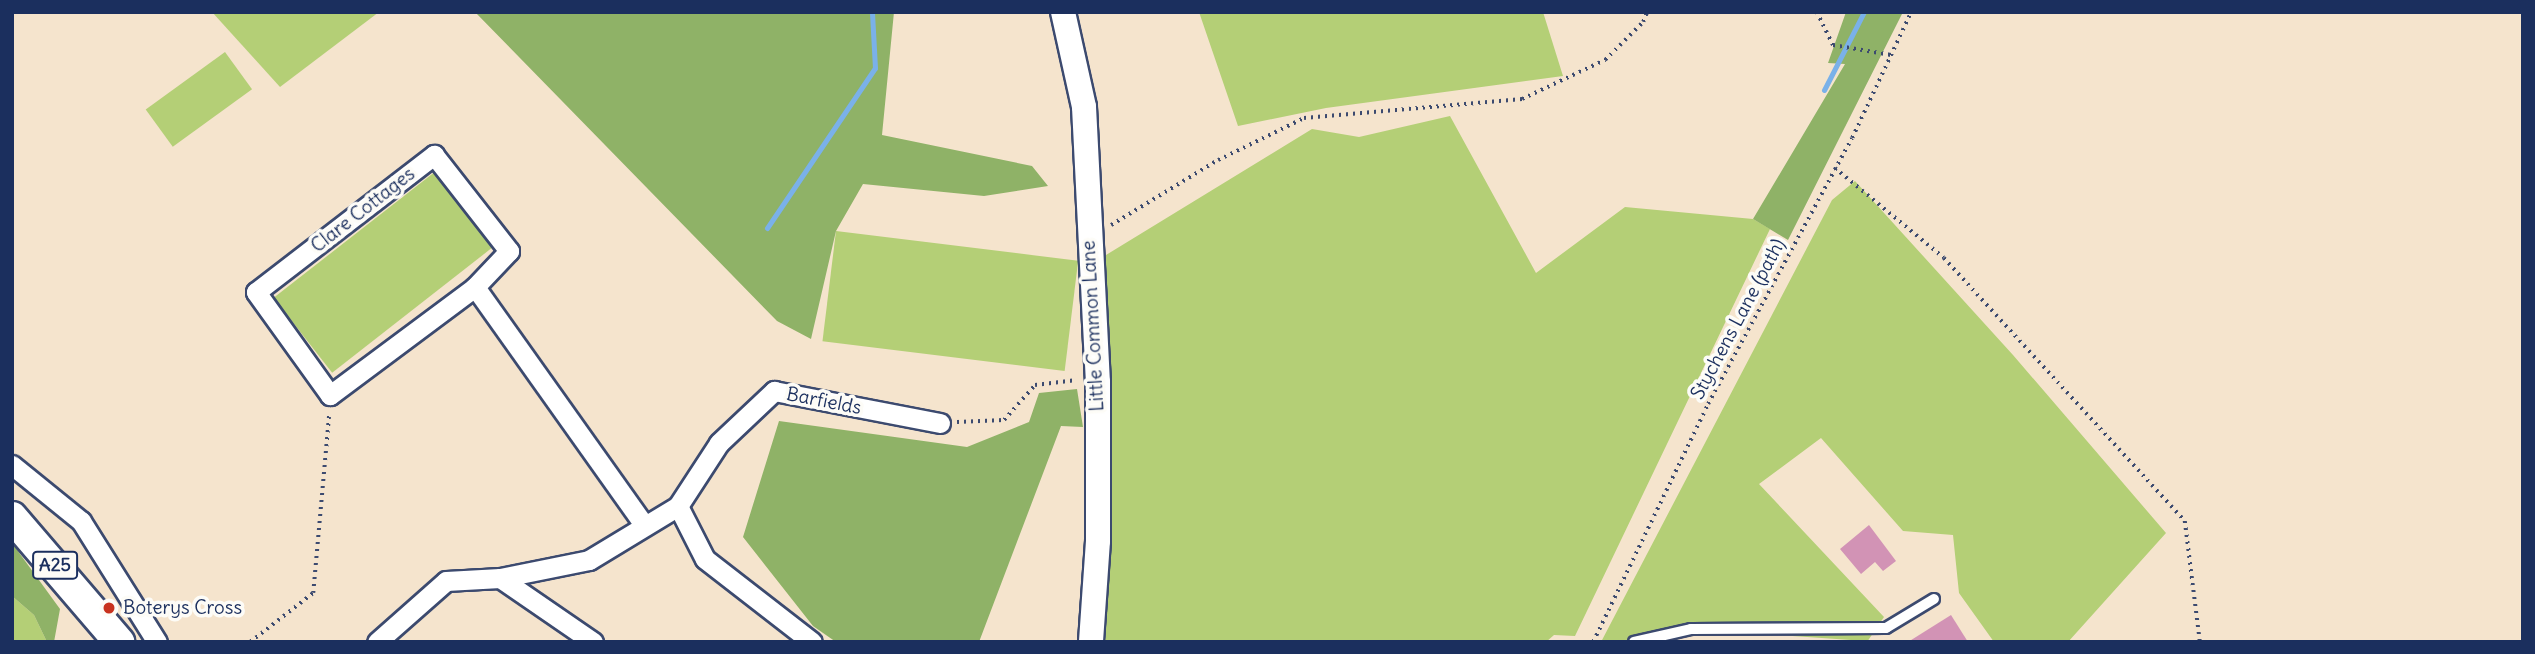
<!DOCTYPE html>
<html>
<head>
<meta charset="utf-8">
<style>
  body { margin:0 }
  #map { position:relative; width:2535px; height:654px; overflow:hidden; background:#f5e4cd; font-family:Delius,sans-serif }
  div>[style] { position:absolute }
  .green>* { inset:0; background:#b4cf76; transform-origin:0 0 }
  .forest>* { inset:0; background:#8fb267 }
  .stream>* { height:5px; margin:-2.5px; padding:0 2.5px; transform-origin:2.5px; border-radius:2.5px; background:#7ab1e9 }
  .building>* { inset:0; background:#d293b5 }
  .path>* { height:3.5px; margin-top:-1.75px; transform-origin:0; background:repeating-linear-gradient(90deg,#3c4a6f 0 2px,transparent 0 7px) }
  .roads { filter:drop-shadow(2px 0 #3c4a6f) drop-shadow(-2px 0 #3c4a6f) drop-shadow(0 2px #3c4a6f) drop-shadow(0 -2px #3c4a6f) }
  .service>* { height:10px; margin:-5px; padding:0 5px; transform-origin:5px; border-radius:5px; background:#fff }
  .minor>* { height:19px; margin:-9.5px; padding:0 9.5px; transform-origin:9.5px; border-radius:9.5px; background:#fff }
  .tertiary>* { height:24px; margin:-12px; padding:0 12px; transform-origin:12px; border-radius:12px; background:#fff }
  .primary>* { height:30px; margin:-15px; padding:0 15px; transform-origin:15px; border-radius:15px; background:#fff }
  .dots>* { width:19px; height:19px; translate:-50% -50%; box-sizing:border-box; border:4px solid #fdfcf7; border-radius:50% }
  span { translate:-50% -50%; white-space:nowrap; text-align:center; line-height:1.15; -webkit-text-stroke:7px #fdfcf7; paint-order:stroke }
  .shield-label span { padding:2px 5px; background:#fdfcf7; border:2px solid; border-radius:5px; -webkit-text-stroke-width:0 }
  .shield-label { font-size:18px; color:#1b2f5e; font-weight:700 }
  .street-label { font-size:19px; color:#1b2f5e }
  .poi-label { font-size:19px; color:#1b2f5e }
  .left { translate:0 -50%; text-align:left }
  .frame { position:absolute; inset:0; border:14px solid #1b2f5e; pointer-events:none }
</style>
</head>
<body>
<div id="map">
  <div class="green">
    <i style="clip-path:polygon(212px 12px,379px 12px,280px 87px)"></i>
    <i style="clip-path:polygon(1199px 12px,1543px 12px,1563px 76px,1326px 108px,1238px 126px)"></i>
    <i style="left:225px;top:52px;width:46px;height:98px;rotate:54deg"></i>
    <i style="clip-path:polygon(1450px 116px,1536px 273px,1625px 207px,1753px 219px,1770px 229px,1575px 636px,1554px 635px,1546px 642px,1104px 642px,1106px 255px,1312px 129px,1359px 137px)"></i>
    <i style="left:436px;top:171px;width:95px;height:206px;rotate:52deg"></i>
    <i style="clip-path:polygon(1855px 181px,2013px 355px,2166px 533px,2068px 642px,1994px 642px,1959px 593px,1953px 535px,1903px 531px,1821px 438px,1759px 484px,1884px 617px,1867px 642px,1680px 642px,1851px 640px,1691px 629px,1634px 642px,1601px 642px,1832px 200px)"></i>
    <i style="left:836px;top:231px;width:244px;height:111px;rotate:7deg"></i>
    <i style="clip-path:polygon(12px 596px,34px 615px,47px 642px,12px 642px)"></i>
  </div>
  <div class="forest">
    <i style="clip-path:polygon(475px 12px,894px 12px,882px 135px,1032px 166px,1048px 186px,984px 196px,863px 184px,836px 231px,811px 339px,777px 321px)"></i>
    <i style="clip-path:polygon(1846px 12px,1903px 12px,1788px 240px,1753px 219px,1845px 64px,1828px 63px)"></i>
    <i style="clip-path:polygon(1077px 389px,1083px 427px,1061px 426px,979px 642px,836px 642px,813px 626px,743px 537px,779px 421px,967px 447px,1029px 422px,1039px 393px)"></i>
    <i style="clip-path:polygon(12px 543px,60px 609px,54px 642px,47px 642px,34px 615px,12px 596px)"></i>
  </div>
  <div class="stream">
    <i style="left:1824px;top:90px;width:88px;rotate:-62.9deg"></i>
    <i style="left:767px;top:228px;width:193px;rotate:-56deg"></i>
    <i style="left:875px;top:68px;width:56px;rotate:-93.1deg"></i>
  </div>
  <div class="building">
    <i style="clip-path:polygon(1869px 525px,1896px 561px,1883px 571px,1875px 562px,1861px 574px,1840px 549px)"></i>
    <i style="clip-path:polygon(1951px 615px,1968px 642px,1908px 642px)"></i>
  </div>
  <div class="path">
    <i style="left:1817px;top:12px;width:37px;rotate:64deg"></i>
    <i style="left:1833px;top:45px;width:59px;rotate:9.8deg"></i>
    <i style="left:1835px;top:168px;width:141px;rotate:39.5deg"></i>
    <i style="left:1944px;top:258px;width:357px;rotate:47.5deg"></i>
    <i style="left:2185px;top:521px;width:122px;rotate:82.9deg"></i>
    <i style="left:1111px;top:225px;width:125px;rotate:-31.3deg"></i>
    <i style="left:1218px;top:160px;width:96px;rotate:-26deg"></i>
    <i style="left:1304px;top:118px;width:219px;rotate:-5deg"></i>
    <i style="left:1522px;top:99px;width:92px;rotate:-25.2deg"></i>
    <i style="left:1605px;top:60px;width:54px;rotate:-45deg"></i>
    <i style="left:1643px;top:22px;width:11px;rotate:-68deg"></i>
    <i style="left:957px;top:422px;width:47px;rotate:-2.4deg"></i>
    <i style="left:1004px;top:420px;width:47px;rotate:-48.5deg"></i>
    <i style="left:1035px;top:385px;width:42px;rotate:-6.8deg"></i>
    <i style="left:250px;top:642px;width:80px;rotate:-37.9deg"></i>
    <i style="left:313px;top:593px;width:181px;rotate:-84.9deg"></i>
    <i style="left:1593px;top:642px;width:264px;rotate:-64.2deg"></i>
    <i style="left:1708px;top:404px;width:302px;rotate:-61.6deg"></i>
    <i style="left:1852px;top:138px;width:139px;rotate:-64.9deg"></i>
  </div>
  <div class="roads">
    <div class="service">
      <i style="left:1634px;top:642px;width:58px;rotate:-12.8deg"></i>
      <i style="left:1691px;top:629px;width:195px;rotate:-0.3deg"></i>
      <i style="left:1886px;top:628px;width:56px;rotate:-31.1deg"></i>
    </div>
    <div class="minor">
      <i style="left:434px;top:155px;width:122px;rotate:52deg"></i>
      <i style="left:509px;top:251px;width:50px;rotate:133.4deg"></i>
      <i style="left:475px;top:287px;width:181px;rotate:143.3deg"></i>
      <i style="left:330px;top:395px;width:127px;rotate:-125.7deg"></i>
      <i style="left:256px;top:292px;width:225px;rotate:-37.6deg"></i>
      <i style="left:475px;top:287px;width:292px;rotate:54.6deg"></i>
      <i style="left:12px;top:465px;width:89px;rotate:39.1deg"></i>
      <i style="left:81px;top:521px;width:143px;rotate:57.9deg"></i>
      <i style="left:678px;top:506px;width:59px;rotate:63deg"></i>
      <i style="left:705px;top:559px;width:135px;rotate:37.8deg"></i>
      <i style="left:500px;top:578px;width:113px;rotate:34.5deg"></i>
      <i style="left:377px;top:642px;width:92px;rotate:-41.5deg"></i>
      <i style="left:446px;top:581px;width:54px;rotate:-3.2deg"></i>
      <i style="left:500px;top:578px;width:91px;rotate:-11.4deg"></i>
      <i style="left:589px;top:560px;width:104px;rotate:-31.2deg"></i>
      <i style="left:678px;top:506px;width:75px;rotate:-56.9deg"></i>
      <i style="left:719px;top:443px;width:76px;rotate:-43.4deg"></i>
      <i style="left:774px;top:391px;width:169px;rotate:10.9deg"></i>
    </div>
    <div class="tertiary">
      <i style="left:1063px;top:12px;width:97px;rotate:77.5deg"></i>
      <i style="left:1084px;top:107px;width:275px;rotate:87.1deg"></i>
      <i style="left:1098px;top:382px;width:159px;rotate:90deg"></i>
      <i style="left:1098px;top:541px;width:101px;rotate:94deg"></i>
    </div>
    <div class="primary">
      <i style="left:12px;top:517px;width:165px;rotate:49.4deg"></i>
    </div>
  </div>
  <div class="dots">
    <i style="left:109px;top:608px;background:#c8321e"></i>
  </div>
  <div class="shield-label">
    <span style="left:55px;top:565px">A25</span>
  </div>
  <div class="street-label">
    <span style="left:363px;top:210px;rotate:-38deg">Clare Cottages</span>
    <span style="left:1738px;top:319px;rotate:-62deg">Stychens Lane (path)</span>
    <span style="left:1093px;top:326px;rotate:-93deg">Little Common Lane</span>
    <span style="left:824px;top:401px;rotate:11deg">Barfields</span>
  </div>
  <div class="poi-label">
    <span class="left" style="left:123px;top:608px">Boterys Cross</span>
  </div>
  <div class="frame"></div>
</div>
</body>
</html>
